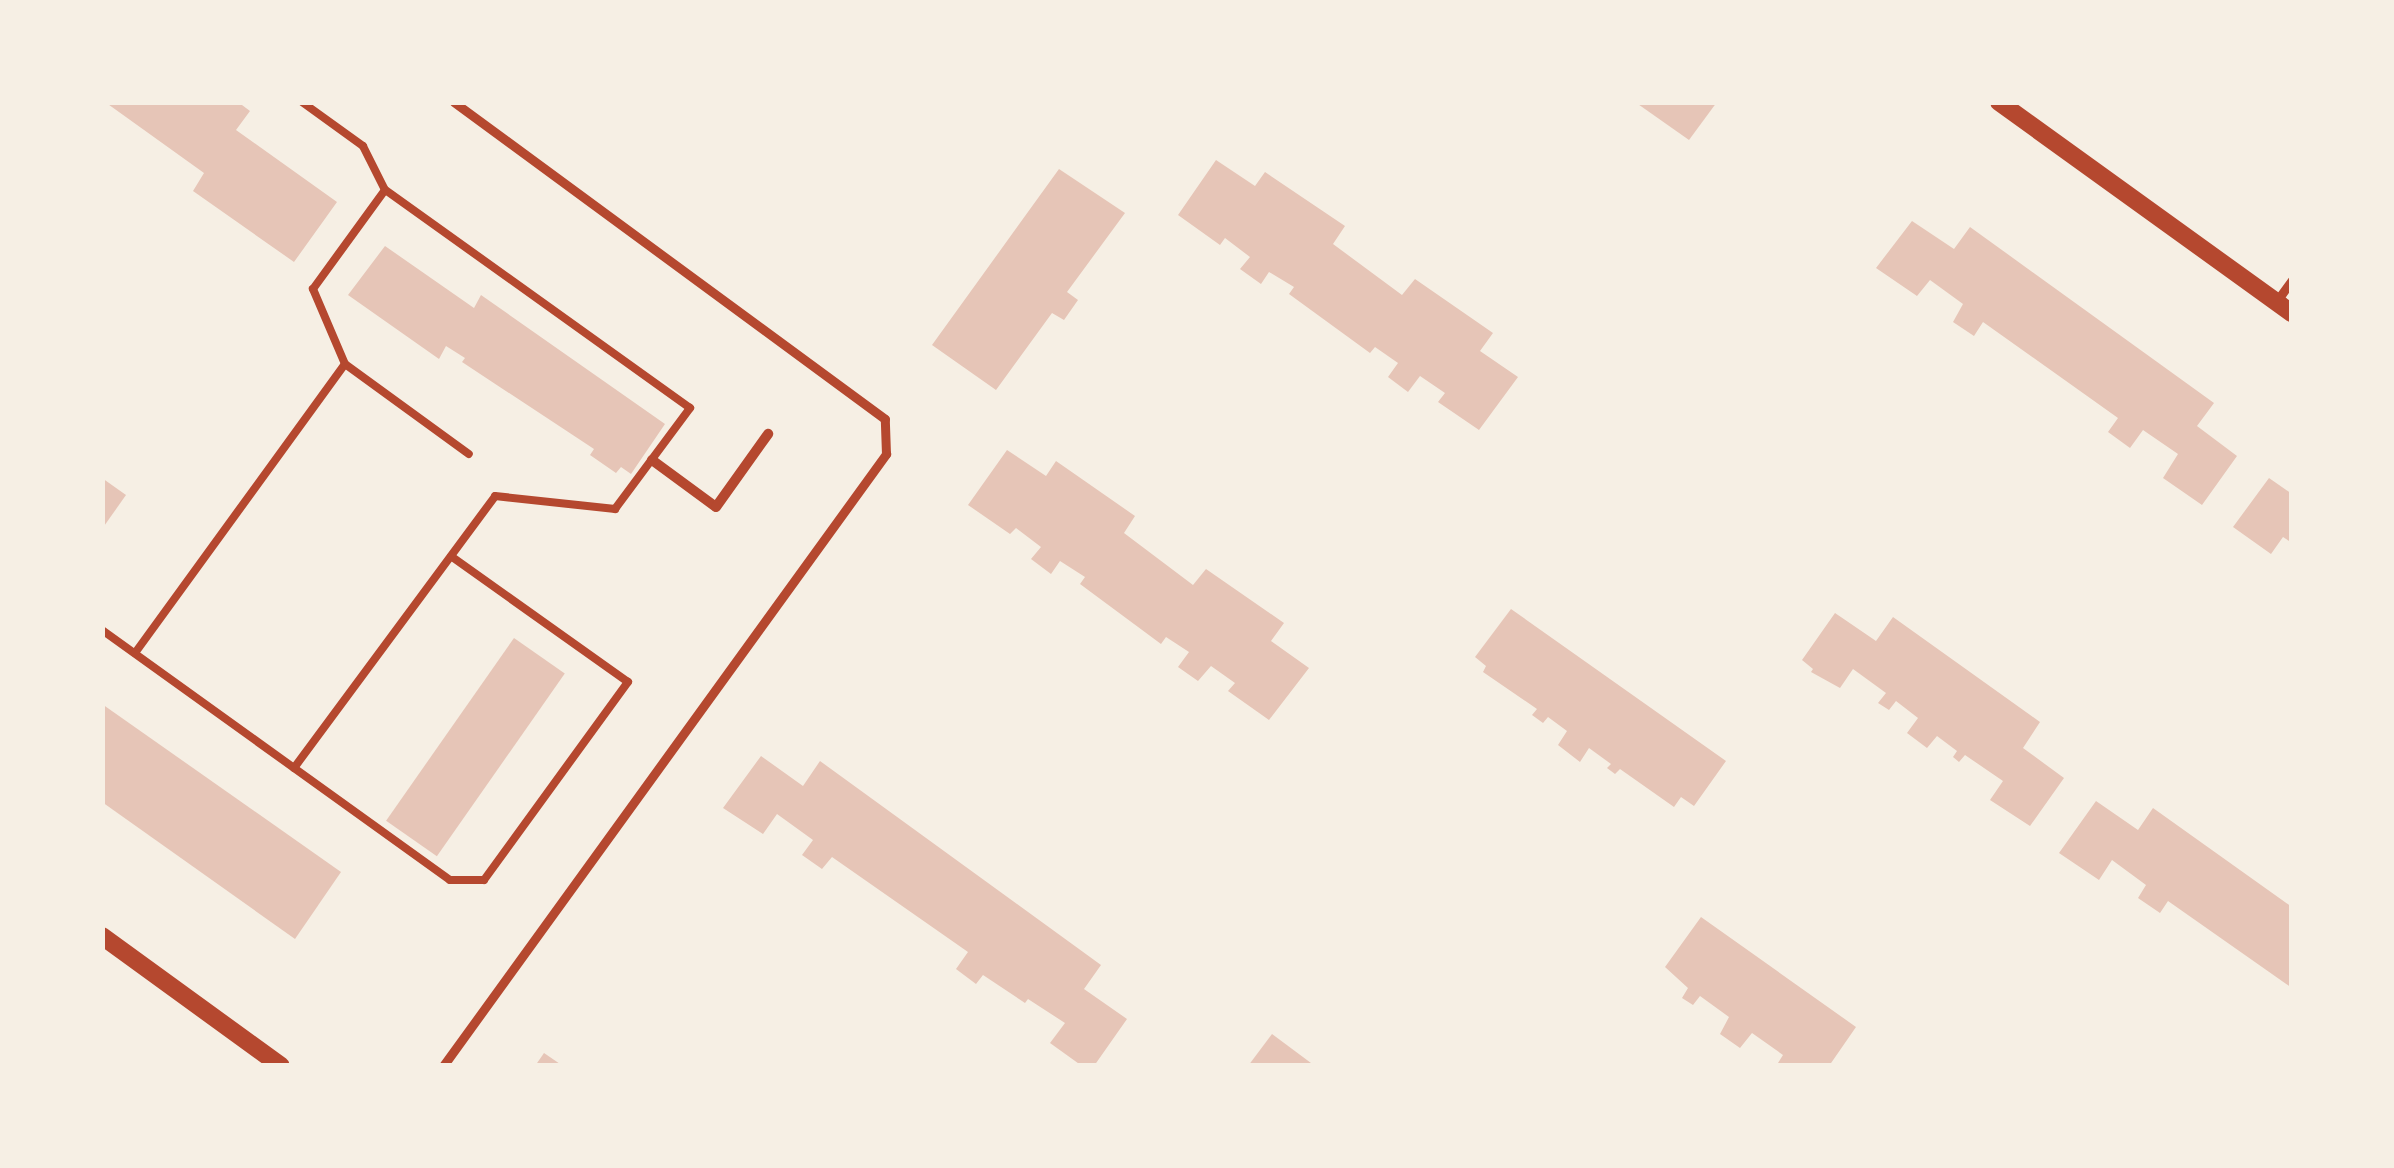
<!DOCTYPE html>
<html>
<head>
<meta charset="utf-8">
<style>
  body { margin:0 }
  #map { position:relative; width:2394px; height:1168px; overflow:hidden; background:#f6efe4; font-family:"Times New Roman",serif }
  div>[style] { position:absolute }
  .building>* { inset:0; background:#e6c5b7; transform-origin:0 0 }
  .service>* { height:8px; margin:-4px; padding:0 4px; transform-origin:4px; border-radius:4px; background:#b5482f }
  .pedestrian>* { height:9px; margin:-4.5px; padding:0 4.5px; transform-origin:4.5px; border-radius:4.5px; background:#b5482f }
  .minor>* { height:10px; margin:-5px; padding:0 5px; transform-origin:5px; border-radius:5px; background:#b5482f }
  .tertiary>* { height:18px; margin:-9px; padding:0 9px; transform-origin:9px; border-radius:9px; background:#b5482f }
  span { translate:-50% -50%; white-space:nowrap; text-align:center; line-height:1.15; -webkit-text-stroke:8px #f6efe4; paint-order:stroke }
  .frame { position:absolute; inset:0; border:105px solid #f6efe4; pointer-events:none }
</style>
</head>
<body>
<div id="map">
  <div class="building">
    <i style="clip-path:polygon(105px 102px,238px 102px,250px 111px,236px 130px,337px 202px,294px 262px,193px 191px,204px 173px)"></i>
    <i style="clip-path:polygon(1635px 102px,1717px 102px,1689px 140px)"></i>
    <i style="clip-path:polygon(1216px 160px,1255px 186px,1265px 172px,1345px 226px,1333px 244px,1402px 295px,1415px 279px,1493px 333px,1480px 351px,1518px 377px,1479px 430px,1438px 402px,1445px 393px,1420px 376px,1408px 392px,1388px 377px,1398px 363px,1375px 347px,1370px 353px,1289px 294px,1294px 287px,1269px 272px,1261px 284px,1240px 269px,1250px 257px,1225px 238px,1220px 245px,1178px 215px)"></i>
    <i style="clip-path:polygon(1059px 169px,1125px 213px,1067px 292px,1078px 300px,1064px 320px,1052px 313px,996px 390px,932px 345px)"></i>
    <i style="clip-path:polygon(1912px 221px,1954px 249px,1970px 227px,2214px 403px,2197px 426px,2237px 456px,2202px 505px,2163px 478px,2178px 454px,2143px 430px,2130px 448px,2108px 432px,2118px 418px,1983px 322px,1974px 336px,1953px 322px,1963px 304px,1930px 280px,1917px 296px,1876px 268px)"></i>
    <i style="clip-path:polygon(385px 246px,474px 308px,481px 295px,665px 424px,631px 474px,621px 467px,616px 473px,590px 455px,594px 449px,462px 362px,465px 358px,446px 346px,439px 359px,348px 295px)"></i>
    <i style="clip-path:polygon(1007px 450px,1046px 476px,1056px 461px,1135px 516px,1124px 533px,1193px 585px,1206px 569px,1284px 623px,1271px 641px,1309px 668px,1269px 720px,1228px 691px,1235px 683px,1211px 666px,1198px 681px,1178px 667px,1189px 652px,1166px 637px,1161px 644px,1080px 584px,1085px 577px,1060px 561px,1051px 574px,1031px 559px,1041px 547px,1016px 528px,1010px 534px,968px 505px)"></i>
    <i style="clip-path:polygon(102px 478px,126px 495px,102px 529px)"></i>
    <i style="clip-path:polygon(2269px 478px,2292px 494px,2292px 543px,2283px 537px,2271px 554px,2233px 527px)"></i>
    <i style="clip-path:polygon(1511px 609px,1726px 761px,1694px 806px,1681px 797px,1674px 807px,1620px 769px,1615px 774px,1607px 768px,1611px 764px,1589px 748px,1580px 762px,1558px 745px,1567px 731px,1548px 717px,1543px 723px,1532px 715px,1537px 709px,1483px 672px,1486px 666px,1475px 657px)"></i>
    <i style="clip-path:polygon(1835px 613px,1876px 641px,1893px 617px,2040px 722px,2023px 748px,2064px 778px,2030px 826px,1990px 800px,2003px 781px,1965px 755px,1959px 762px,1953px 757px,1957px 751px,1937px 736px,1927px 748px,1907px 733px,1918px 718px,1896px 701px,1889px 710px,1878px 703px,1886px 693px,1853px 669px,1840px 688px,1811px 672px,1813px 669px,1802px 660px)"></i>
    <i style="left:514px;top:638px;width:62px;height:223px;rotate:35deg"></i>
    <i style="clip-path:polygon(102px 704px,341px 872px,295px 939px,102px 802px)"></i>
    <i style="clip-path:polygon(761px 756px,803px 786px,820px 761px,1101px 965px,1084px 989px,1127px 1019px,1094px 1066px,1082px 1066px,1050px 1043px,1065px 1023px,1028px 999px,1025px 1003px,983px 975px,976px 984px,956px 969px,968px 952px,832px 857px,822px 869px,802px 855px,813px 840px,777px 814px,763px 834px,723px 808px)"></i>
    <i style="clip-path:polygon(2096px 801px,2138px 830px,2153px 808px,2292px 907px,2292px 988px,2168px 901px,2160px 913px,2138px 898px,2146px 885px,2112px 860px,2099px 880px,2059px 853px)"></i>
    <i style="clip-path:polygon(1701px 917px,1856px 1027px,1829px 1066px,1782px 1066px,1778px 1063px,1783px 1055px,1752px 1033px,1740px 1048px,1720px 1034px,1729px 1017px,1700px 996px,1693px 1005px,1682px 998px,1688px 988px,1665px 967px)"></i>
    <i style="clip-path:polygon(1272px 1034px,1315px 1066px,1248px 1066px)"></i>
    <i style="clip-path:polygon(544px 1053px,563px 1066px,535px 1066px)"></i>
  </div>
  <div class="service">
    <i style="left:345px;top:364px;width:153px;rotate:36deg"></i>
    <i style="left:102px;top:630px;width:428px;rotate:35.7deg"></i>
    <i style="left:450px;top:880px;width:34px"></i>
    <i style="left:484px;top:880px;width:245px;rotate:-54deg"></i>
    <i style="left:628px;top:682px;width:217px;rotate:-144.6deg"></i>
    <i style="left:135px;top:653px;width:357px;rotate:-54deg"></i>
    <i style="left:345px;top:364px;width:82px;rotate:-113.1deg"></i>
    <i style="left:313px;top:289px;width:122px;rotate:-54deg"></i>
    <i style="left:294px;top:768px;width:338px;rotate:-53.5deg"></i>
    <i style="left:495px;top:496px;width:121px;rotate:6.2deg"></i>
    <i style="left:615px;top:509px;width:126px;rotate:-53.4deg"></i>
    <i style="left:690px;top:408px;width:375px;rotate:-144.4deg"></i>
    <i style="left:385px;top:190px;width:49px;rotate:-116.6deg"></i>
    <i style="left:363px;top:146px;width:75px;rotate:-144.2deg"></i>
  </div>
  <div class="pedestrian">
    <i style="left:2276px;top:302px;width:27px;rotate:-54deg"></i>
    <i style="left:443px;top:1066px;width:756px;rotate:-54.1deg"></i>
    <i style="left:886px;top:454px;width:35px;rotate:-92deg"></i>
    <i style="left:885px;top:419px;width:535px;rotate:-143.67deg"></i>
  </div>
  <div class="minor">
    <i style="left:652px;top:460px;width:79px;rotate:36.3deg"></i>
    <i style="left:716px;top:507px;width:90px;rotate:-54.5deg"></i>
  </div>
  <div class="tertiary">
    <i style="left:1999px;top:102px;width:361px;rotate:35.8deg"></i>
    <i style="left:102px;top:936px;width:221px;rotate:36deg"></i>
  </div>
  <div class="frame"></div>
</div>
</body>
</html>
